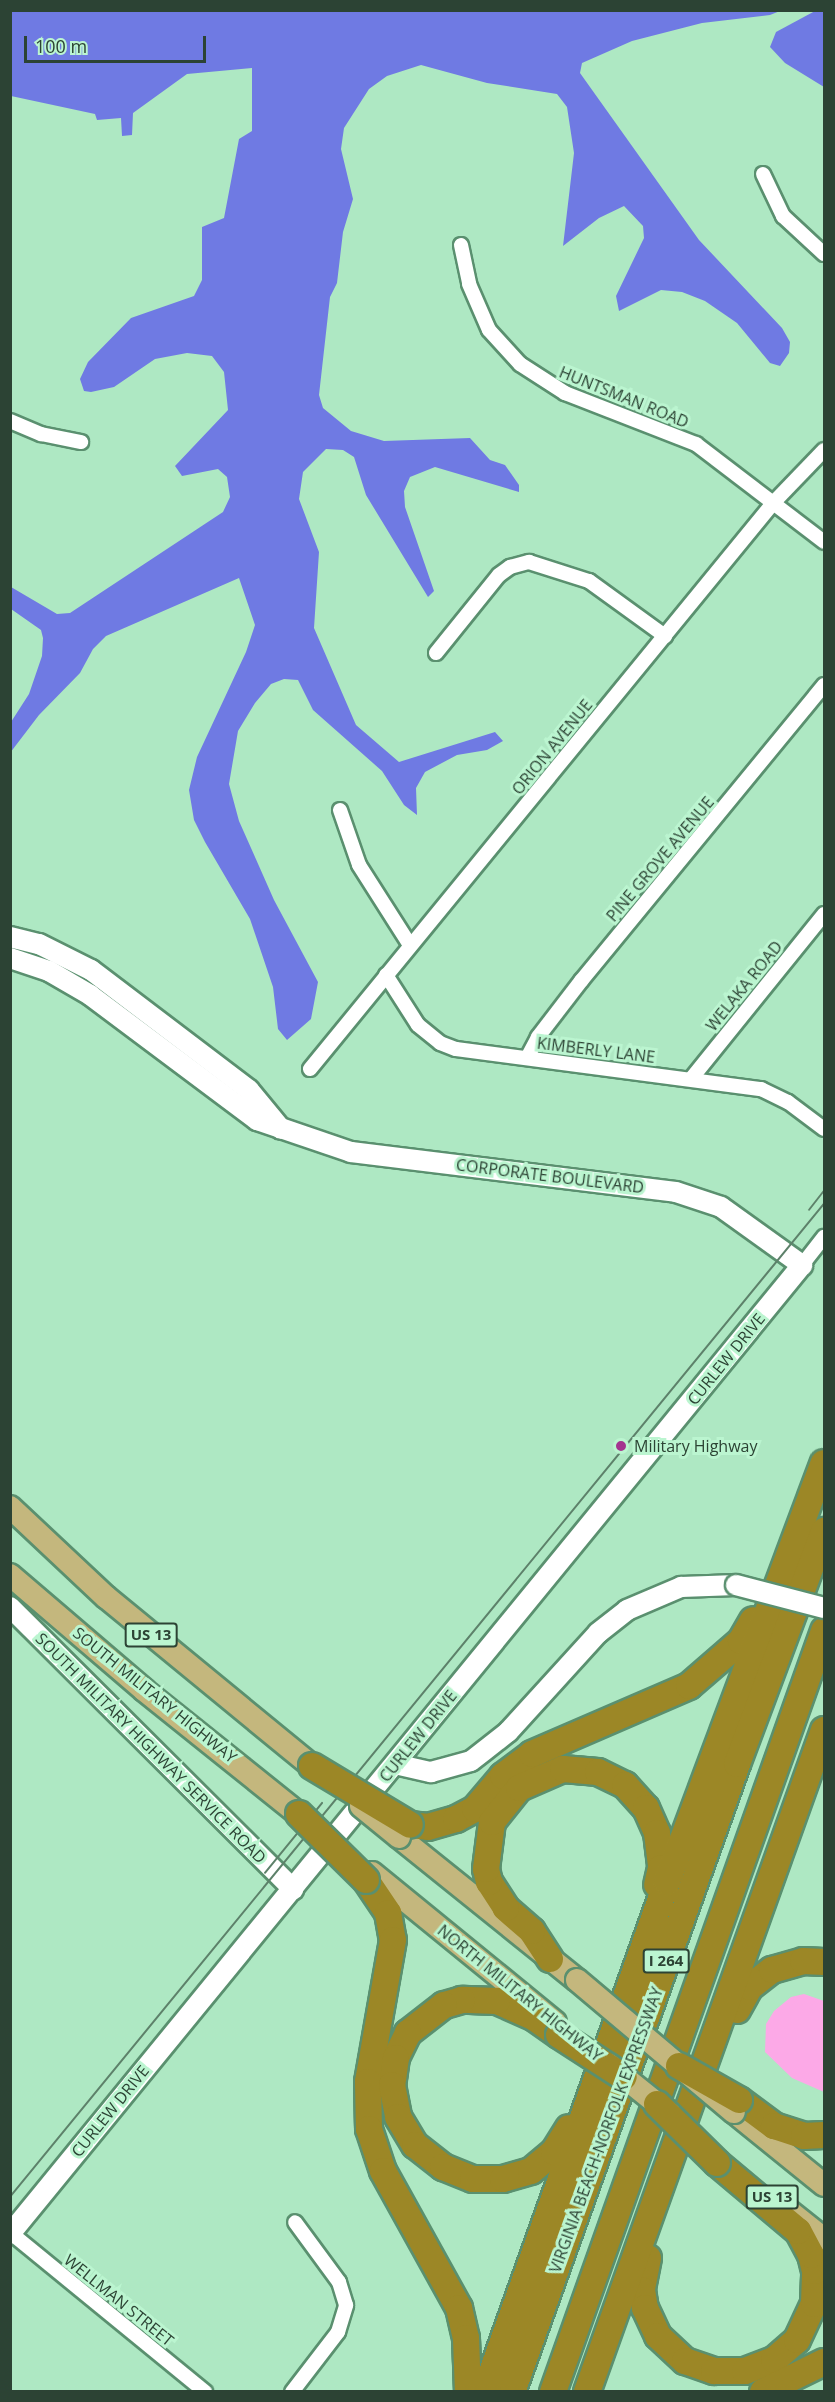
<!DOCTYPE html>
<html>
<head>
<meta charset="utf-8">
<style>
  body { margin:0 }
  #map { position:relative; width:835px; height:2402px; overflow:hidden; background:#aee8c3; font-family:"Open Sans",sans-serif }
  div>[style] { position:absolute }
  .green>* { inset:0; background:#fca9e7 }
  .water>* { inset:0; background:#6f7ae3 }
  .roads { filter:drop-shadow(2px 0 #5a906f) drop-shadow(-2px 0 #5a906f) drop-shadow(0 2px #5a906f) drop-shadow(0 -2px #5a906f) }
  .street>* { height:14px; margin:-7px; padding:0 7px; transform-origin:7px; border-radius:7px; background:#fff }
  .secondary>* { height:20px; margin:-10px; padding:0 10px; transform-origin:10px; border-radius:10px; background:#fff }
  .primary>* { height:22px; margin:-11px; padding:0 11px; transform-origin:11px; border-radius:11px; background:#c4b77d }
  .highway>* { height:26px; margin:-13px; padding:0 13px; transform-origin:13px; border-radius:13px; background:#9c8726 }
  .tram>* { height:1.5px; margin:-0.75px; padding:0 0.75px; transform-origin:0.75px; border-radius:0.75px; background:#5d816a }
  .bridges { filter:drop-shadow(2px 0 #5a906f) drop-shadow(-2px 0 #5a906f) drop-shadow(0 2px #5a906f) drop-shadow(0 -2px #5a906f) }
  .secondary-bridge>* { height:20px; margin:-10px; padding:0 10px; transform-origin:10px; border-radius:10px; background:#fff }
  .primary-bridge>* { height:22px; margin:-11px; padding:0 11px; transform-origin:11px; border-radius:11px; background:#c4b77d }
  .highway-bridge>* { height:26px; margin:-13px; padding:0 13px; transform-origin:13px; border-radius:13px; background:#9c8726 }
  .dots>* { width:16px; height:16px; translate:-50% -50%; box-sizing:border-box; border:3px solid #bbf5d0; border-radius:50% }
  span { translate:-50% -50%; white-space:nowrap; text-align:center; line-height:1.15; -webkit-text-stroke:6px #bbf5d0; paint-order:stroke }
  .shield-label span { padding:2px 4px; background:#bbf5d0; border:2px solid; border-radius:4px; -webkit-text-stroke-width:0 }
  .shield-label { font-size:15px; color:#2c4334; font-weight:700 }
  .street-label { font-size:16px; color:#2c4334 }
  .poi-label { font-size:16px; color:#2c4334 }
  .left { translate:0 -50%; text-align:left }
  .frame { position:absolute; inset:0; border:12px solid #2c4334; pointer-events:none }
  .scale { position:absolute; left:24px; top:36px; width:182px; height:27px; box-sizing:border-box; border:3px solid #2c4334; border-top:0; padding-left:8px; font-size:18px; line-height:21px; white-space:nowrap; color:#2c4334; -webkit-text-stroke:4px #bbf5d0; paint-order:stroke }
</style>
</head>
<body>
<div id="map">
  <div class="green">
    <i style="clip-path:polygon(804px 1994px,824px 2001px,824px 2092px,792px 2078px,765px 2052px,766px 2024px,774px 2011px,791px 1997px)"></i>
  </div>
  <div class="water">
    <i style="clip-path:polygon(11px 10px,780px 11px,770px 15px,702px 23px,632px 41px,582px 63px,580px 73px,699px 240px,782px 328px,790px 342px,789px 353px,780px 366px,770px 363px,737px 323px,705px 301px,682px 292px,661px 290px,619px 311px,616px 296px,644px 238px,643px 226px,624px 206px,599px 218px,563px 246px,574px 153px,567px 107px,557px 94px,487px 83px,421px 65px,387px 76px,369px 89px,344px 128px,341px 149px,353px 199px,343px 232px,337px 283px,330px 297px,319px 395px,323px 408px,351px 431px,384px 441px,470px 438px,490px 460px,505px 465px,519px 485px,519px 492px,435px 467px,410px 477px,404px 491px,405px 507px,434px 591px,428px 597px,366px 495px,354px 457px,343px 450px,326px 449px,303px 472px,299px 499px,319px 552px,314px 628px,356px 725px,399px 762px,495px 732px,503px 741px,487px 750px,457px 755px,425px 772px,416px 788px,417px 815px,404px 805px,382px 771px,313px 710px,298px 680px,284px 679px,271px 684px,255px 703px,238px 731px,229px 784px,239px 821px,274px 900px,318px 982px,311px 1019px,287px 1040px,278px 1029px,273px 987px,250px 919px,205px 842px,194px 820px,189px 790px,197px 757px,246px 652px,255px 625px,239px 578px,106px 636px,93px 649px,80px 673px,39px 715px,10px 753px,11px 722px,29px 694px,42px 656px,43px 638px,41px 630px,11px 609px,11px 587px,57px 614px,70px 613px,223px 512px,230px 497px,227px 477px,218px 469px,182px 476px,175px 466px,228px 410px,224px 372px,212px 356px,187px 353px,155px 359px,114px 387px,91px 392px,84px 391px,80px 379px,88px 362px,131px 318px,194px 296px,202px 280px,202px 227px,224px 218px,239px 139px,252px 131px,252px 68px,187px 74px,133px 113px,132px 135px,122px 136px,121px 118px,97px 120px,95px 114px,11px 96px)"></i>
    <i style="clip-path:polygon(815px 11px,824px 11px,824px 87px,785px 63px,770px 47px,776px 32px)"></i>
  </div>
  <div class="roads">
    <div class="street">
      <i style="left:763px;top:174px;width:47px;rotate:64.5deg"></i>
      <i style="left:783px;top:216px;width:56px;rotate:42.8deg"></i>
      <i style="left:461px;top:245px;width:40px;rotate:78deg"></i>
      <i style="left:469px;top:284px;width:50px;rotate:66.5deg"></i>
      <i style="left:489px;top:330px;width:46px;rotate:47.6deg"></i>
      <i style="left:520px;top:364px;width:54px;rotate:32.8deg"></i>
      <i style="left:565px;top:393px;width:141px;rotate:21.3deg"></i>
      <i style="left:696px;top:444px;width:161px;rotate:37.4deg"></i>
      <i style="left:10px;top:421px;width:34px;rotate:23deg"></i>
      <i style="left:41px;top:434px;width:41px;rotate:11.3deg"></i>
      <i style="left:436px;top:653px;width:100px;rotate:-51.1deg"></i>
      <i style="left:499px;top:575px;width:14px;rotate:-36deg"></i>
      <i style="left:510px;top:567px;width:20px;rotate:-15deg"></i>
      <i style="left:529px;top:562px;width:63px;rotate:17.6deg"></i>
      <i style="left:589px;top:581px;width:94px;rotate:35.9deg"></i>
      <i style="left:340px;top:810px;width:58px;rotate:70.9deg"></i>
      <i style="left:359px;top:865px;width:95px;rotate:57.5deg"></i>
      <i style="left:386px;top:975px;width:59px;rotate:57.4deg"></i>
      <i style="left:418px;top:1025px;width:28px;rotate:39deg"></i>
      <i style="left:440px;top:1043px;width:17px;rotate:21deg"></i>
      <i style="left:456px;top:1049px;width:308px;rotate:7.5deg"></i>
      <i style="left:761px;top:1089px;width:30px;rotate:26deg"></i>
      <i style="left:788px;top:1102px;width:45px;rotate:36.9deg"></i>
      <i style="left:527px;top:1058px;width:24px;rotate:-62deg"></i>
      <i style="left:538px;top:1037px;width:71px;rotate:-52.5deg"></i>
      <i style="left:581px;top:981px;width:383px;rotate:-50.6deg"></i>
      <i style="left:310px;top:1069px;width:733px;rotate:-50.71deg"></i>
      <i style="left:774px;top:502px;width:72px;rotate:-46.1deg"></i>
      <i style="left:691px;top:1079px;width:212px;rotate:-51.1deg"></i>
      <i style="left:802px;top:1265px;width:36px;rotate:-52deg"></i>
      <i style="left:11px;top:2233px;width:251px;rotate:39.3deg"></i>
      <i style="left:292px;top:2392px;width:76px;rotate:-52.5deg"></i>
      <i style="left:338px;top:2332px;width:28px;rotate:-73deg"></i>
      <i style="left:346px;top:2305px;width:24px;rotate:-107deg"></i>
      <i style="left:339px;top:2282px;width:74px;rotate:-126.3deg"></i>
    </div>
    <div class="secondary">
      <i style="left:10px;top:937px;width:30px;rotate:14deg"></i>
      <i style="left:39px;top:944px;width:58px;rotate:26.6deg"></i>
      <i style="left:91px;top:970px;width:198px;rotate:37.2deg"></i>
      <i style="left:249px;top:1090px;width:50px;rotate:50.6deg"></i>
      <i style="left:10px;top:958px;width:41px;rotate:18.4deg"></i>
      <i style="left:49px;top:971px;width:48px;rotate:30.3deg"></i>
      <i style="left:90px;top:995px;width:209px;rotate:36.8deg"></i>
      <i style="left:257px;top:1120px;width:99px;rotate:18.8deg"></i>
      <i style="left:351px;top:1152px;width:327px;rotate:7deg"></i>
      <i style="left:676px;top:1192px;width:47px;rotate:18.4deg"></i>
      <i style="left:721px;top:1207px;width:100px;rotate:35.6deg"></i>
      <i style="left:802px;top:1265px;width:1251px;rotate:129.26deg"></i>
      <i style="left:10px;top:1607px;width:400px;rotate:44.9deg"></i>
      <i style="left:395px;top:1764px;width:37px;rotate:13deg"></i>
      <i style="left:431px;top:1772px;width:41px;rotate:-15.4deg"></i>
      <i style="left:471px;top:1761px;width:47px;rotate:-38.1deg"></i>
      <i style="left:508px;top:1732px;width:134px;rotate:-47.7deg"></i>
      <i style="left:598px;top:1633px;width:37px;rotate:-38deg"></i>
      <i style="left:627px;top:1610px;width:59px;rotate:-23.1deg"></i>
      <i style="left:681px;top:1587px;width:55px;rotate:-2.1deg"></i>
    </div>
    <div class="primary">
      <i style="left:10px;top:1507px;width:132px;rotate:43.2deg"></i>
      <i style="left:106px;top:1597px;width:266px;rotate:39.4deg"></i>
      <i style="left:10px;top:1575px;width:177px;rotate:40.6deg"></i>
      <i style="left:144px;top:1690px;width:198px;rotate:38.7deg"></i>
      <i style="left:399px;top:1837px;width:228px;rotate:38.8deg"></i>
      <i style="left:372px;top:1873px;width:236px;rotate:39.2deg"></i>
      <i style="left:734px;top:2112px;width:116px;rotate:39deg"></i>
      <i style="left:789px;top:2211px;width:45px;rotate:38.7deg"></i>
    </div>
    <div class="highway">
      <i style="left:410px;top:1825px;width:18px;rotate:6deg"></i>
      <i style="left:428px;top:1827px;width:29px;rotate:-16deg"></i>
      <i style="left:456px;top:1819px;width:21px;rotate:-28deg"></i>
      <i style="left:475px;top:1809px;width:43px;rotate:-49.7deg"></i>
      <i style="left:503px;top:1776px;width:36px;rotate:-37deg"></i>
      <i style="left:532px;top:1754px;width:171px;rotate:-23.4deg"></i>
      <i style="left:689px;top:1686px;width:69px;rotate:-40.9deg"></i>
      <i style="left:741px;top:1641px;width:24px;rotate:-60deg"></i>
      <i style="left:366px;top:1880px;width:40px;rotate:56deg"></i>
      <i style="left:388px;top:1913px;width:27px;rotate:80deg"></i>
      <i style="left:393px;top:1940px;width:144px;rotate:100deg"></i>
      <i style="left:368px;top:2082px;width:47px;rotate:88.8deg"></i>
      <i style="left:369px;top:2129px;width:44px;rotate:71.6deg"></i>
      <i style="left:383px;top:2171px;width:157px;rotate:61deg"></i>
      <i style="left:459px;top:2308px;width:31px;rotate:77deg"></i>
      <i style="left:466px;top:2338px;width:54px;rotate:87.9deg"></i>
      <i style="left:550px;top:1959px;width:33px;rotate:-123deg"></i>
      <i style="left:532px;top:1931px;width:35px;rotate:-139deg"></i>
      <i style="left:506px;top:1908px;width:31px;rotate:-123deg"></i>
      <i style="left:489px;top:1882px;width:13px;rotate:-103deg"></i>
      <i style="left:486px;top:1869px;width:47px;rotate:-82.7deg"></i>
      <i style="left:492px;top:1822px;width:43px;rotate:-51.5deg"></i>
      <i style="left:519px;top:1788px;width:48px;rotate:-23.4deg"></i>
      <i style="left:563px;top:1769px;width:35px;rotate:5deg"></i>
      <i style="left:598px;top:1772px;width:30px;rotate:26deg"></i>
      <i style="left:625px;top:1785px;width:31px;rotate:48deg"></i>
      <i style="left:646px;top:1808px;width:27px;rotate:66deg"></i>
      <i style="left:657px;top:1833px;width:35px;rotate:83deg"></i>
      <i style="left:661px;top:1868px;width:17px;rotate:103deg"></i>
      <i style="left:737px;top:2010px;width:26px;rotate:-61deg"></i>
      <i style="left:750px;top:1987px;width:28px;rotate:-38deg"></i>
      <i style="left:772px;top:1970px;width:32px;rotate:-16deg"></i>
      <i style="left:803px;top:1961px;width:21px;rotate:3deg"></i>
      <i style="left:559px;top:2035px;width:29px;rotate:-145deg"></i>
      <i style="left:535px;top:2018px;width:42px;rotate:-155.9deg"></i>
      <i style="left:497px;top:2001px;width:35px;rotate:-178deg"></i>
      <i style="left:462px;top:2000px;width:19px;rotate:164deg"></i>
      <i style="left:444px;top:2005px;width:46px;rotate:142.1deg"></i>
      <i style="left:408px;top:2033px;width:28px;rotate:116deg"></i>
      <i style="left:396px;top:2058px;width:27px;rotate:98deg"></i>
      <i style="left:392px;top:2085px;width:33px;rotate:79deg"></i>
      <i style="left:398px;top:2117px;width:33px;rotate:59deg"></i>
      <i style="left:415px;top:2145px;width:36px;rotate:38deg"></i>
      <i style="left:443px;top:2167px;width:32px;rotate:22deg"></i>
      <i style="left:473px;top:2179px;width:30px"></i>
      <i style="left:503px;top:2179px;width:29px;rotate:-16deg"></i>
      <i style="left:531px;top:2171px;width:30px;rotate:-40deg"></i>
      <i style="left:554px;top:2152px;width:28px;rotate:-58deg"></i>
      <i style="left:739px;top:2100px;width:44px;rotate:36.6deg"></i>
      <i style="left:774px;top:2126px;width:32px;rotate:18deg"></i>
      <i style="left:804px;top:2136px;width:20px;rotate:-3deg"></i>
      <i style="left:648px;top:2258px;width:33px;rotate:101deg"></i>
      <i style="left:642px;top:2290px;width:18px;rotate:81deg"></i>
      <i style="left:645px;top:2308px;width:31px;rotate:65deg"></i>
      <i style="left:658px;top:2336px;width:37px;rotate:43deg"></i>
      <i style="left:685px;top:2361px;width:31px;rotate:19deg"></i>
      <i style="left:714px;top:2371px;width:31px"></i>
      <i style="left:745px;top:2371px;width:31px;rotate:-21deg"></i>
      <i style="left:774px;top:2360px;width:30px;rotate:-41deg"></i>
      <i style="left:797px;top:2340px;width:40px;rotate:-65deg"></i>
      <i style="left:814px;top:2304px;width:33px;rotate:-88deg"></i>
      <i style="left:815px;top:2271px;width:16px;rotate:-104deg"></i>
      <i style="left:811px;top:2255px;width:27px;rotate:-118deg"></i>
      <i style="left:798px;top:2231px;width:106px;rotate:-140deg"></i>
      <i style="left:485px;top:2392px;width:542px;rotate:-70.36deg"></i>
      <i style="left:667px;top:1882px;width:447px;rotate:-69.5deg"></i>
      <i style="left:512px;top:2392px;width:667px;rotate:-70.29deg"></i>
      <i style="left:737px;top:1764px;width:249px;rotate:-69.5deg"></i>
      <i style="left:553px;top:2392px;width:808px;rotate:-70.4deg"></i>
      <i style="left:587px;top:2392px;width:703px;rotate:-70.3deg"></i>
      <i style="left:763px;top:2392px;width:68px;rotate:-26.2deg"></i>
    </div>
  </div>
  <div class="tram">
    <i style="left:809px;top:1210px;width:24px;rotate:-52deg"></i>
    <i style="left:265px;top:1873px;width:90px;rotate:-50.8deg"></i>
    <i style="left:10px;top:2197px;width:1284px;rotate:-50.66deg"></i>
  </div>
  <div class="bridges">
    <div class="secondary-bridge">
      <i style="left:736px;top:1585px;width:91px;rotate:14.6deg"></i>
    </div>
    <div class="primary-bridge">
      <i style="left:361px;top:1806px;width:49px;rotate:39.2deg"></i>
      <i style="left:577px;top:1980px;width:205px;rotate:40.1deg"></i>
      <i style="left:609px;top:2065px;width:78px;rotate:38.8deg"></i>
    </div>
    <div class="highway-bridge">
      <i style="left:312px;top:1766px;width:114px;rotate:31deg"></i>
      <i style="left:299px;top:1814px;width:94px;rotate:44.6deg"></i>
      <i style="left:559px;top:2035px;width:77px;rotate:32.9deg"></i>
      <i style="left:679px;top:2066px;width:69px;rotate:29.5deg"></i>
      <i style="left:657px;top:2104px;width:84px;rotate:44.5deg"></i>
    </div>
  </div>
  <div class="dots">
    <i style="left:621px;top:1446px;background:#a4338f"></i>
  </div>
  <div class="shield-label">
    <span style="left:151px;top:1635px">US 13</span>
    <span style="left:666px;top:1961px">I 264</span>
    <span style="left:772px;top:2197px">US 13</span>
  </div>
  <div class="street-label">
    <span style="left:624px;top:397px;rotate:22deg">HUNTSMAN ROAD</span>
    <span style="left:552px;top:747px;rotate:-51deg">ORION AVENUE</span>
    <span style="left:660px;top:859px;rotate:-50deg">PINE GROVE AVENUE</span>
    <span style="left:744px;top:986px;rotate:-51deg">WELAKA ROAD</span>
    <span style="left:596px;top:1050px;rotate:7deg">KIMBERLY LANE</span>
    <span style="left:550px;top:1176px;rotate:7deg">CORPORATE BOULEVARD</span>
    <span style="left:726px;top:1359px;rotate:-51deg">CURLEW DRIVE</span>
    <span style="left:155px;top:1695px;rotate:39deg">SOUTH MILITARY HIGHWAY</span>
    <span style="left:418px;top:1736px;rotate:-51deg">CURLEW DRIVE</span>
    <span style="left:151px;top:1748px;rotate:45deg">SOUTH MILITARY HIGHWAY SERVICE ROAD</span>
    <span style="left:520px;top:1993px;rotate:39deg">NORTH MILITARY HIGHWAY</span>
    <span style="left:110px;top:2111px;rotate:-51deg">CURLEW DRIVE</span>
    <span style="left:606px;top:2130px;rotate:-70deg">VIRGINIA BEACH-NORFOLK EXPRESSWAY</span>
    <span style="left:119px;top:2300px;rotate:39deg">WELLMAN STREET</span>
  </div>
  <div class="poi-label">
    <span class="left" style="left:634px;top:1446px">Military Highway</span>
  </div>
  <div class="frame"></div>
  <div class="scale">100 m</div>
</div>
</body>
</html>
